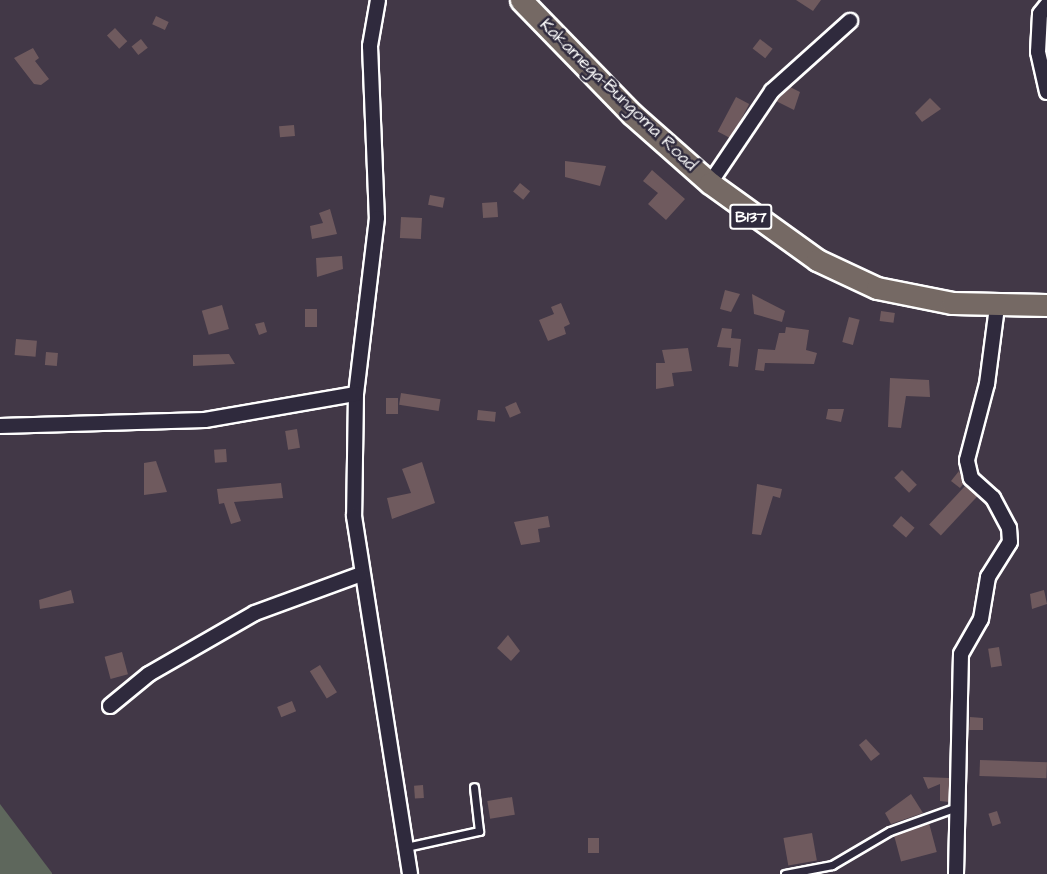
<!DOCTYPE html>
<html>
<head>
<meta charset="utf-8">
<style>
  body { margin:0 }
  #map { position:relative; width:1047px; height:874px; overflow:hidden; background:#423847; font-family:"Architects Daughter",sans-serif }
  div>[style] { position:absolute }
  .green>* { inset:0; background:#5e675c }
  .building>* { inset:0; background:#6f5a5e; transform-origin:0 0 }
  .roads { filter:drop-shadow(2px 0 #fff) drop-shadow(-2px 0 #fff) drop-shadow(0 2px #fff) drop-shadow(0 -2px #fff) }
  .service>* { height:7px; margin:-3.5px; padding:0 3.5px; transform-origin:3.5px; border-radius:3.5px; background:#2f2a3d }
  .minor>* { height:14px; margin:-7px; padding:0 7px; transform-origin:7px; border-radius:7px; background:#2f2a3d }
  .primary>* { height:21px; margin:-10.5px; padding:0 10.5px; transform-origin:10.5px; border-radius:10.5px; background:#756964 }
  span { translate:-50% -50%; white-space:nowrap; text-align:center; line-height:1.15; -webkit-text-stroke:5px #2f2a3d; paint-order:stroke }
  .shield-label span { padding:2px 4px; background:#2f2a3d; border:2px solid; border-radius:4px; -webkit-text-stroke-width:0 }
  .shield-label { font-size:16px; color:#fff; font-weight:700 }
  .street-label { font-size:18px; color:#fff }
</style>
</head>
<body>
<div id="map">
  <div class="green">
    <i style="clip-path:polygon(0 804px,52px 873px,52px 874px,0 874px)"></i>
  </div>
  <div class="building">
    <i style="clip-path:polygon(796px 0,821px 0,813px 11px)"></i>
    <i style="left:156px;top:16px;width:14px;height:9px;rotate:25deg"></i>
    <i style="left:115px;top:28px;width:18px;height:11px;rotate:47deg"></i>
    <i style="left:141px;top:39px;width:11px;height:12px;rotate:52deg"></i>
    <i style="left:760px;top:39px;width:16px;height:12px;rotate:38deg"></i>
    <i style="clip-path:polygon(33px 48px,39px 58px,35px 61px,49px 79px,41px 85px,34px 84px,14px 58px)"></i>
    <i style="clip-path:polygon(790px 87px,800px 92px,794px 110px,776px 101px)"></i>
    <i style="left:736px;top:97px;width:15px;height:39px;rotate:28deg"></i>
    <i style="clip-path:polygon(930px 98px,941px 109px,922px 122px,915px 113px)"></i>
    <i style="left:294px;top:125px;width:11px;height:15px;rotate:85deg"></i>
    <i style="clip-path:polygon(565px 161px,606px 166px,600px 186px,565px 177px)"></i>
    <i style="clip-path:polygon(652px 170px,685px 199px,666px 220px,648px 204px,658px 193px,643px 181px)"></i>
    <i style="left:520px;top:183px;width:13px;height:11px;rotate:39deg"></i>
    <i style="left:430px;top:195px;width:15px;height:10px;rotate:11deg"></i>
    <i style="left:497px;top:202px;width:15px;height:15px;rotate:86deg"></i>
    <i style="clip-path:polygon(330px 209px,337px 234px,312px 239px,310px 226px,323px 223px,319px 213px)"></i>
    <i style="left:401px;top:217px;width:21px;height:21px;rotate:3deg"></i>
    <i style="clip-path:polygon(342px 256px,343px 269px,317px 277px,316px 258px)"></i>
    <i style="clip-path:polygon(725px 290px,740px 294px,731px 312px,720px 309px)"></i>
    <i style="clip-path:polygon(752px 294px,785px 311px,782px 322px,754px 314px)"></i>
    <i style="clip-path:polygon(561px 303px,570px 324px,564px 327px,566px 334px,548px 341px,539px 320px,554px 314px,551px 307px)"></i>
    <i style="left:222px;top:305px;width:25px;height:21px;rotate:74deg"></i>
    <i style="left:305px;top:309px;width:12px;height:18px"></i>
    <i style="left:881px;top:311px;width:14px;height:10px;rotate:8deg"></i>
    <i style="left:849px;top:317px;width:11px;height:26px;rotate:15deg"></i>
    <i style="clip-path:polygon(264px 322px,267px 332px,259px 335px,255px 324px)"></i>
    <i style="clip-path:polygon(786px 327px,809px 330px,806px 350px,817px 353px,814px 364px,765px 363px,764px 371px,755px 370px,758px 349px,775px 350px,779px 333px,785px 333px)"></i>
    <i style="clip-path:polygon(722px 328px,732px 329px,731px 338px,741px 339px,738px 367px,729px 366px,731px 348px,717px 347px)"></i>
    <i style="left:16px;top:339px;width:21px;height:16px;rotate:5deg"></i>
    <i style="clip-path:polygon(688px 348px,692px 371px,672px 373px,674px 386px,656px 389px,656px 363px,665px 363px,662px 350px)"></i>
    <i style="left:46px;top:352px;width:12px;height:13px;rotate:5deg"></i>
    <i style="clip-path:polygon(229px 354px,235px 364px,193px 366px,193px 355px)"></i>
    <i style="clip-path:polygon(890px 378px,929px 380px,930px 397px,906px 396px,901px 428px,888px 427px)"></i>
    <i style="left:401px;top:393px;width:40px;height:12px;rotate:9deg"></i>
    <i style="left:386px;top:398px;width:12px;height:16px"></i>
    <i style="left:516px;top:402px;width:12px;height:12px;rotate:66deg"></i>
    <i style="clip-path:polygon(828px 409px,844px 409px,841px 422px,826px 419px)"></i>
    <i style="left:478px;top:410px;width:18px;height:10px;rotate:6deg"></i>
    <i style="left:297px;top:429px;width:19px;height:12px;rotate:81deg"></i>
    <i style="left:226px;top:449px;width:13px;height:12px;rotate:86deg"></i>
    <i style="clip-path:polygon(156px 461px,167px 492px,144px 495px,144px 463px)"></i>
    <i style="clip-path:polygon(422px 462px,435px 503px,392px 519px,387px 498px,411px 493px,402px 469px)"></i>
    <i style="left:902px;top:470px;width:21px;height:11px;rotate:45deg"></i>
    <i style="clip-path:polygon(959px 471px,964px 483px,960px 488px,951px 481px)"></i>
    <i style="clip-path:polygon(281px 483px,283px 498px,234px 502px,241px 521px,231px 524px,224px 503px,219px 504px,217px 489px)"></i>
    <i style="clip-path:polygon(757px 484px,782px 489px,780px 498px,773px 496px,761px 535px,752px 534px)"></i>
    <i style="left:966px;top:485px;width:16px;height:54px;rotate:43deg"></i>
    <i style="clip-path:polygon(548px 516px,550px 527px,538px 529px,540px 542px,521px 545px,514px 522px)"></i>
    <i style="left:901px;top:516px;width:18px;height:13px;rotate:41deg"></i>
    <i style="clip-path:polygon(71px 590px,74px 603px,40px 609px,39px 600px)"></i>
    <i style="clip-path:polygon(1044px 590px,1047px 604px,1032px 609px,1030px 594px)"></i>
    <i style="clip-path:polygon(508px 635px,520px 651px,511px 661px,497px 648px)"></i>
    <i style="left:999px;top:647px;width:19px;height:11px;rotate:81deg"></i>
    <i style="left:122px;top:652px;width:23px;height:18px;rotate:75deg"></i>
    <i style="left:320px;top:665px;width:32px;height:12px;rotate:58deg"></i>
    <i style="left:292px;top:701px;width:11px;height:16px;rotate:68deg"></i>
    <i style="clip-path:polygon(970px 717px,983px 718px,983px 730px,969px 730px)"></i>
    <i style="clip-path:polygon(866px 739px,880px 754px,871px 761px,859px 745px)"></i>
    <i style="left:980px;top:760px;width:67px;height:16px;rotate:2deg"></i>
    <i style="clip-path:polygon(923px 777px,949px 778px,949px 802px,940px 801px,940px 784px,928px 789px)"></i>
    <i style="left:423px;top:785px;width:13px;height:9px;rotate:86deg"></i>
    <i style="clip-path:polygon(911px 794px,923px 813px,891px 824px,885px 813px)"></i>
    <i style="left:512px;top:797px;width:18px;height:25px;rotate:81deg"></i>
    <i style="left:997px;top:811px;width:13px;height:9px;rotate:72deg"></i>
    <i style="left:929px;top:823px;width:30px;height:37px;rotate:75deg"></i>
    <i style="left:812px;top:833px;width:28px;height:29px;rotate:80deg"></i>
    <i style="left:588px;top:838px;width:11px;height:15px"></i>
  </div>
  <div class="roads">
    <div class="service">
      <i style="left:406px;top:847px;width:75px;rotate:-12.4deg"></i>
      <i style="left:479px;top:831px;width:44px;rotate:-96.5deg"></i>
      <i style="left:785px;top:874px;width:48px;rotate:-10.8deg"></i>
      <i style="left:832px;top:865px;width:67px;rotate:-30.4deg"></i>
      <i style="left:890px;top:831px;width:71px;rotate:-19.7deg"></i>
    </div>
    <div class="minor">
      <i style="left:378px;top:0;width:47px;rotate:99.9deg"></i>
      <i style="left:370px;top:46px;width:172px;rotate:87.7deg"></i>
      <i style="left:377px;top:218px;width:177px;rotate:96.8deg"></i>
      <i style="left:356px;top:394px;width:122px;rotate:90.9deg"></i>
      <i style="left:354px;top:516px;width:362px;rotate:81.1deg"></i>
      <i style="left:1047px;top:5px;width:11px;rotate:128deg"></i>
      <i style="left:1040px;top:14px;width:38px;rotate:93deg"></i>
      <i style="left:1038px;top:52px;width:41px;rotate:77.3deg"></i>
      <i style="left:710px;top:183px;width:111px;rotate:-56deg"></i>
      <i style="left:772px;top:91px;width:105px;rotate:-41.9deg"></i>
      <i style="left:0;top:426px;width:205px;rotate:-1.7deg"></i>
      <i style="left:205px;top:420px;width:153px;rotate:-9.8deg"></i>
      <i style="left:110px;top:706px;width:50px;rotate:-39.4deg"></i>
      <i style="left:149px;top:674px;width:122px;rotate:-29.9deg"></i>
      <i style="left:255px;top:613px;width:111px;rotate:-20.1deg"></i>
      <i style="left:956px;top:874px;width:220px;rotate:-88.7deg"></i>
      <i style="left:961px;top:654px;width:40px;rotate:-60.3deg"></i>
      <i style="left:981px;top:619px;width:43px;rotate:-80.5deg"></i>
      <i style="left:988px;top:577px;width:41px;rotate:-57.8deg"></i>
      <i style="left:1010px;top:542px;width:14px;rotate:-94deg"></i>
      <i style="left:1009px;top:528px;width:34px;rotate:-118deg"></i>
      <i style="left:993px;top:498px;width:30px;rotate:-138deg"></i>
      <i style="left:971px;top:478px;width:18px;rotate:-103deg"></i>
      <i style="left:967px;top:460px;width:79px;rotate:-75.3deg"></i>
      <i style="left:987px;top:384px;width:78px;rotate:-82.6deg"></i>
    </div>
    <div class="primary">
      <i style="left:521px;top:0;width:159px;rotate:45.8deg"></i>
      <i style="left:632px;top:114px;width:104px;rotate:41.5deg"></i>
      <i style="left:710px;top:183px;width:132px;rotate:35.7deg"></i>
      <i style="left:817px;top:260px;width:66px;rotate:25deg"></i>
      <i style="left:877px;top:288px;width:76px;rotate:11.3deg"></i>
      <i style="left:952px;top:303px;width:95px;rotate:1.2deg"></i>
    </div>
  </div>
  <div class="shield-label">
    <span style="left:751px;top:217px">B137</span>
  </div>
  <div class="street-label">
    <span style="left:618px;top:95px;rotate:44deg">Kakamega-Bungoma Road</span>
  </div>
</div>
</body>
</html>
